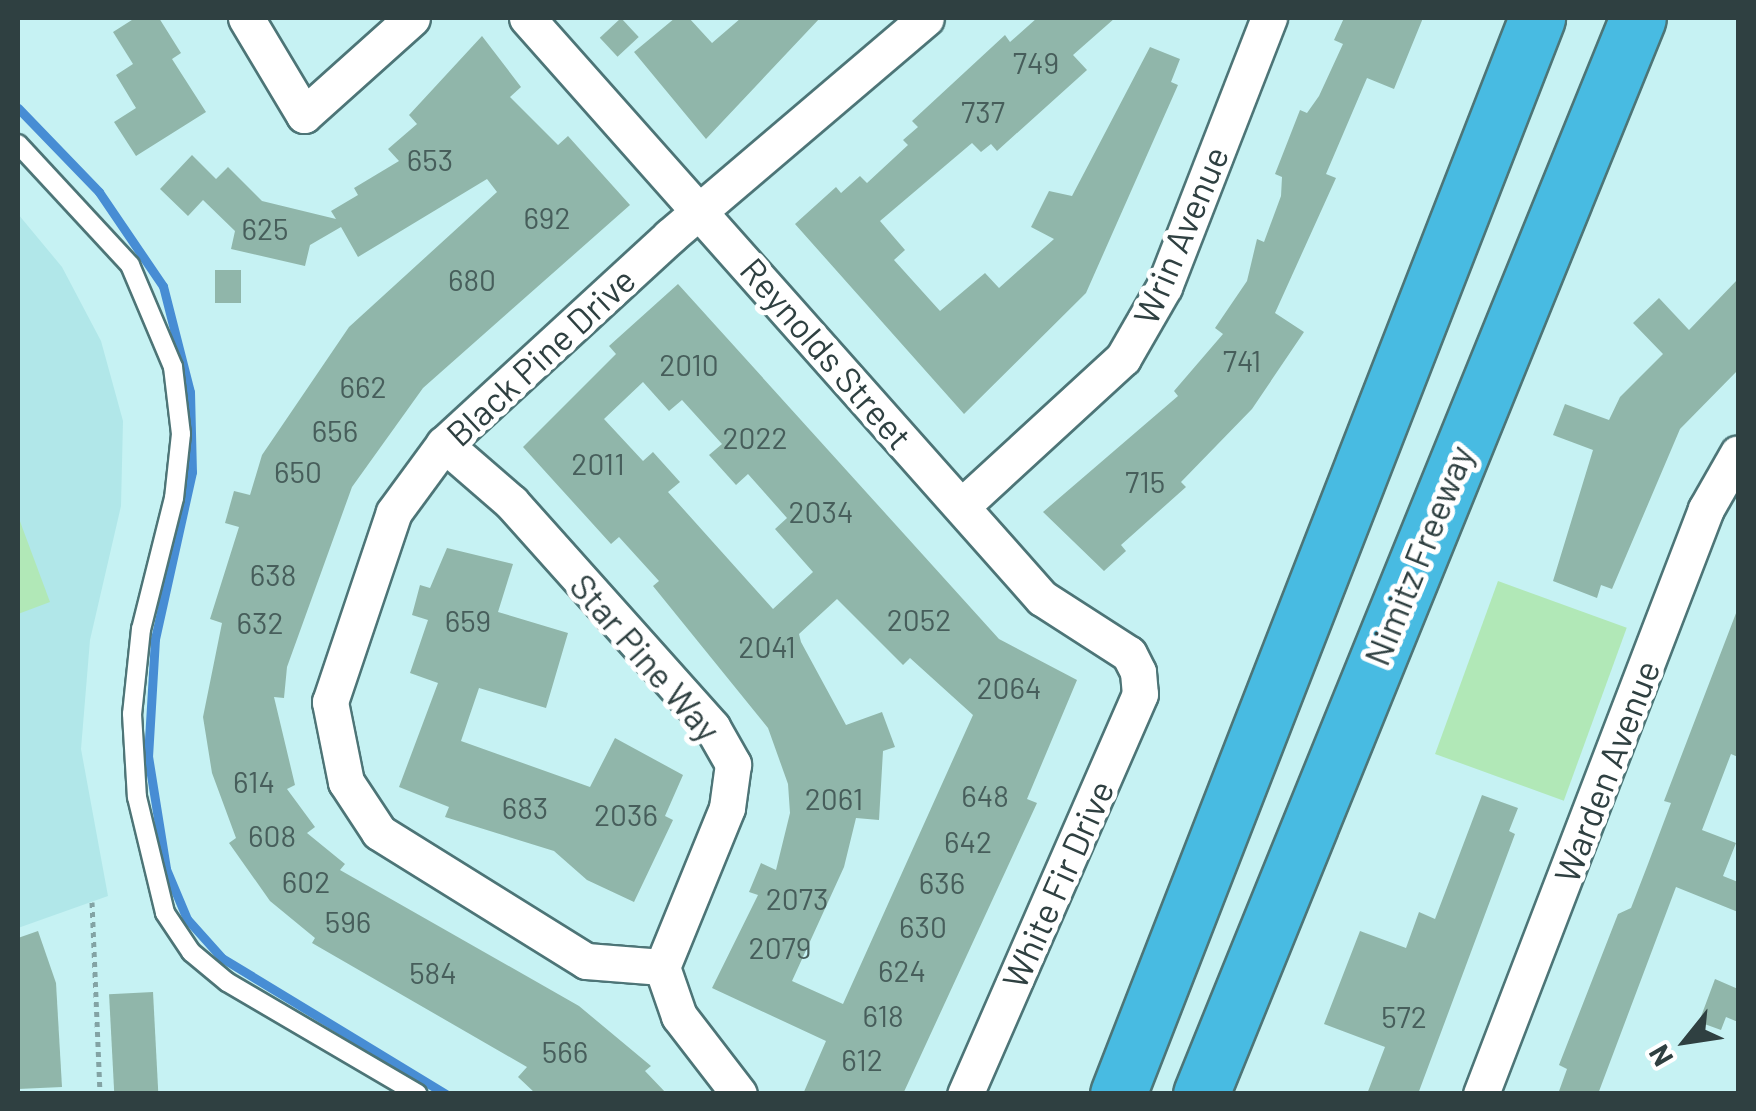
<!DOCTYPE html>
<html>
<head>
<meta charset="utf-8">
<style>
  body { margin:0 }
  #map { position:relative; width:1756px; height:1111px; overflow:hidden; background:#c6f2f3; font-family:Barlow,sans-serif }
  div>[style] { position:absolute }
  .built>* { inset:0; background:#b1e7e9 }
  .green>* { inset:0; background:#b1e8b7; transform-origin:0 0 }
  .stream>* { height:9px; margin:-4.5px; padding:0 4.5px; transform-origin:4.5px; border-radius:4.5px; background:#478dd4 }
  .building>* { inset:0; background:#90b6aa; transform-origin:0 0 }
  .path>* { height:5px; margin-top:-2.5px; transform-origin:0; background:repeating-linear-gradient(90deg,#83a3a4 0 5px,transparent 0 10px) }
  .roads { filter:drop-shadow(2px 0 #4d7577) drop-shadow(-2px 0 #4d7577) drop-shadow(0 2px #4d7577) drop-shadow(0 -2px #4d7577) }
  .lane>* { height:18px; margin:-9px; padding:0 9px; transform-origin:9px; border-radius:9px; background:#fff }
  .street>* { height:35px; margin:-17.5px; padding:0 17.5px; transform-origin:17.5px; border-radius:17.5px; background:#fff }
  .highway>* { height:55px; margin:-27.5px; padding:0 27.5px; transform-origin:27.5px; border-radius:27.5px; background:#48bbe2 }
  span { translate:-50% -50%; white-space:nowrap; text-align:center; line-height:1.15; -webkit-text-stroke:10px #fff; paint-order:stroke }
  .number-label { font-size:30px; color:#475e5b }
  .number-label span { -webkit-text-stroke-width:0 }
  .street-label { font-size:35px; color:#2f4041 }
  .frame { position:absolute; inset:0; border:20px solid #2f4041; pointer-events:none }
  .north { position:absolute; left:1636px; top:991px; width:100px; height:100px; -webkit-text-stroke:8px #fff; paint-order:stroke; rotate:240deg; font-size:28px; font-weight:700; line-height:40px; text-align:center; color:#2f4041 }
  .north::after { content:''; display:block; margin:auto; width:35px; height:45px; background:#2f4041; clip-path:polygon(50% 0,100% 100%,50% 72%,0 100%) }
</style>
</head>
<body>
<div id="map">
  <div class="built">
    <i style="clip-path:polygon(18px 214px,62px 267px,101px 341px,123px 421px,121px 506px,90px 640px,81px 749px,108px 896px,18px 928px)"></i>
  </div>
  <div class="green">
    <i style="clip-path:polygon(18px 516px,50px 602px,18px 614px)"></i>
    <i style="left:1498px;top:581px;width:137px;height:184px;rotate:20deg"></i>
  </div>
  <div class="stream">
    <i style="left:18px;top:108px;width:117px;rotate:46deg"></i>
    <i style="left:99px;top:192px;width:114px;rotate:55.8deg"></i>
    <i style="left:163px;top:286px;width:109px;rotate:75.7deg"></i>
    <i style="left:190px;top:392px;width:80px;rotate:88.6deg"></i>
    <i style="left:192px;top:472px;width:171px;rotate:102.5deg"></i>
    <i style="left:155px;top:639px;width:117px;rotate:93.4deg"></i>
    <i style="left:148px;top:756px;width:114px;rotate:80.9deg"></i>
    <i style="left:166px;top:869px;width:54px;rotate:67.2deg"></i>
    <i style="left:187px;top:919px;width:52px;rotate:48.1deg"></i>
    <i style="left:222px;top:958px;width:262px;rotate:31.3deg"></i>
  </div>
  <div class="building">
    <i style="clip-path:polygon(135px 18px,159px 18px,181px 53px,172px 59px,206px 112px,136px 156px,114px 122px,136px 108px,116px 75px,133px 64px,113px 32px)"></i>
    <i style="left:621px;top:18px;width:26px;height:29px;rotate:47deg"></i>
    <i style="clip-path:polygon(675px 18px,689px 18px,712px 43px,741px 18px,820px 18px,706px 139px,634px 52px)"></i>
    <i style="clip-path:polygon(1037px 18px,1115px 18px,1073px 55px,1087px 70px,997px 151px,991px 144px,981px 152px,972px 143px,880px 221px,905px 250px,894px 260px,940px 311px,985px 273px,999px 288px,1054px 239px,1031px 227px,1049px 191px,1072px 196px,1150px 47px,1180px 59px,1171px 82px,1178px 85px,1086px 293px,964px 414px,795px 224px,836px 187px,841px 193px,860px 176px,867px 183px,908px 145px,903px 140px,918px 127px,912px 121px,1005px 35px,1010px 42px)"></i>
    <i style="clip-path:polygon(1344px 18px,1423px 18px,1394px 89px,1367px 78px,1326px 174px,1336px 178px,1275px 313px,1304px 332px,1252px 409px,1181px 482px,1186px 487px,1121px 545px,1126px 551px,1104px 571px,1043px 512px,1178px 396px,1174px 391px,1223px 334px,1215px 328px,1247px 281px,1257px 239px,1264px 242px,1281px 196px,1282px 177px,1275px 174px,1300px 110px,1307px 113px,1319px 96px,1343px 44px,1334px 40px)"></i>
    <i style="clip-path:polygon(482px 36px,521px 87px,510px 97px,558px 145px,568px 136px,630px 205px,423px 388px,352px 487px,287px 667px,284px 698px,274px 697px,295px 785px,287px 789px,315px 827px,307px 833px,345px 864px,340px 870px,579px 1006px,651px 1066px,645px 1071px,667px 1094px,536px 1094px,518px 1077px,527px 1067px,312px 943px,315px 938px,270px 901px,229px 843px,236px 838px,212px 773px,203px 717px,222px 623px,210px 619px,239px 527px,225px 523px,234px 491px,250px 495px,262px 455px,349px 327px,497px 192px,487px 179px,358px 257px,341px 227px,310px 245px,305px 266px,231px 249px,235px 231px,203px 200px,188px 216px,160px 189px,192px 155px,216px 179px,228px 167px,262px 201px,336px 219px,331px 211px,358px 195px,354px 188px,399px 161px,388px 149px,417px 124px,409px 115px)"></i>
    <i style="left:215px;top:270px;width:26px;height:33px"></i>
    <i style="clip-path:polygon(1738px 279px,1738px 370px,1680px 429px,1612px 589px,1601px 585px,1597px 598px,1553px 581px,1593px 450px,1553px 435px,1565px 404px,1609px 420px,1620px 397px,1663px 354px,1633px 323px,1659px 298px,1689px 330px)"></i>
    <i style="clip-path:polygon(evenodd,678px 284px,999px 639px,1077px 680px,1027px 799px,1037px 803px,903px 1094px,803px 1094px,826px 1041px,712px 988px,758px 895px,749px 892px,761px 863px,776px 870px,790px 813px,788px 784px,768px 728px,653px 586px,659px 581px,619px 537px,611px 544px,523px 447px,616px 354px,609px 346px,678px 284px,643px 382px,669px 411px,682px 400px,722px 444px,709px 455px,736px 485px,748px 474px,787px 518px,775px 529px,813px 572px,773px 609px,668px 492px,680px 482px,653px 452px,643px 461px,604px 419px,643px 382px,678px 284px,837px 599px,903px 665px,910px 658px,973px 715px,843px 1004px,792px 981px,844px 867px,856px 818px,879px 820px,883px 751px,895px 747px,882px 712px,846px 725px,801px 642px,799px 634px,837px 599px)"></i>
    <i style="clip-path:polygon(447px 548px,513px 564px,498px 612px,568px 633px,546px 708px,479px 688px,461px 741px,590px 787px,615px 738px,683px 775px,665px 816px,673px 820px,634px 902px,587px 880px,554px 851px,445px 817px,449px 807px,399px 787px,438px 683px,410px 673px,428px 620px,412px 615px,420px 585px,430px 588px)"></i>
    <i style="clip-path:polygon(1738px 608px,1738px 757px,1731px 754px,1702px 830px,1736px 843px,1723px 876px,1738px 882px,1738px 912px,1676px 887px,1598px 1094px,1558px 1094px,1567px 1069px,1559px 1065px,1618px 914px,1631px 908px,1648px 864px,1671px 803px,1664px 801px)"></i>
    <i style="clip-path:polygon(1482px 795px,1518px 808px,1509px 831px,1515px 834px,1418px 1094px,1367px 1094px,1385px 1047px,1324px 1024px,1360px 931px,1406px 948px,1419px 912px,1435px 919px)"></i>
    <i style="clip-path:polygon(38px 931px,56px 983px,62px 1087px,18px 1089px,18px 938px)"></i>
    <i style="clip-path:polygon(1715px 979px,1738px 989px,1738px 1022px,1726px 1017px,1721px 1030px,1699px 1022px)"></i>
    <i style="left:153px;top:992px;width:102px;height:44px;rotate:87deg"></i>
  </div>
  <div class="path">
    <i style="left:92px;top:902px;width:192px;rotate:87.6deg"></i>
  </div>
  <div class="roads">
    <div class="lane">
      <i style="left:18px;top:144px;width:165px;rotate:47.2deg"></i>
      <i style="left:130px;top:265px;width:111px;rotate:67.1deg"></i>
      <i style="left:173px;top:367px;width:67px;rotate:83.2deg"></i>
      <i style="left:181px;top:434px;width:64px;rotate:96.2deg"></i>
      <i style="left:174px;top:498px;width:135px;rotate:104.1deg"></i>
      <i style="left:141px;top:629px;width:85px;rotate:96deg"></i>
      <i style="left:132px;top:714px;width:83px;rotate:86.6deg"></i>
      <i style="left:137px;top:797px;width:119px;rotate:76.4deg"></i>
      <i style="left:165px;top:913px;width:47px;rotate:56.3deg"></i>
      <i style="left:191px;top:952px;width:47px;rotate:39.8deg"></i>
      <i style="left:227px;top:982px;width:221px;rotate:30.4deg"></i>
    </div>
    <div class="street">
      <i style="left:246px;top:18px;width:113px;rotate:59.1deg"></i>
      <i style="left:304px;top:115px;width:145px;rotate:-41.9deg"></i>
      <i style="left:527px;top:18px;width:776px;rotate:48.4deg"></i>
      <i style="left:1042px;top:598px;width:103px;rotate:32.8deg"></i>
      <i style="left:1129px;top:654px;width:20px;rotate:63deg"></i>
      <i style="left:1138px;top:672px;width:22px;rotate:85deg"></i>
      <i style="left:1140px;top:694px;width:437px;rotate:113.6deg"></i>
      <i style="left:444px;top:444px;width:89px;rotate:40.9deg"></i>
      <i style="left:511px;top:502px;width:302px;rotate:48.2deg"></i>
      <i style="left:712px;top:727px;width:43px;rotate:60.4deg"></i>
      <i style="left:733px;top:764px;width:44px;rotate:97.8deg"></i>
      <i style="left:727px;top:808px;width:172px;rotate:112.2deg"></i>
      <i style="left:962px;top:506px;width:219px;rotate:-42.6deg"></i>
      <i style="left:1123px;top:358px;width:82px;rotate:-60deg"></i>
      <i style="left:1164px;top:287px;width:289px;rotate:-68.7deg"></i>
      <i style="left:662px;top:967px;width:76px;rotate:-175.5deg"></i>
      <i style="left:586px;top:961px;width:244px;rotate:-148.1deg"></i>
      <i style="left:379px;top:832px;width:60px;rotate:-123.4deg"></i>
      <i style="left:346px;top:782px;width:82px;rotate:-101.3deg"></i>
      <i style="left:330px;top:702px;width:200px;rotate:-71.4deg"></i>
      <i style="left:394px;top:512px;width:84px;rotate:-53.7deg"></i>
      <i style="left:444px;top:444px;width:307px;rotate:-42.6deg"></i>
      <i style="left:670px;top:236px;width:336px;rotate:-40.4deg"></i>
      <i style="left:662px;top:967px;width:52px;rotate:70.9deg"></i>
      <i style="left:679px;top:1016px;width:98px;rotate:52.4deg"></i>
      <i style="left:1481px;top:1094px;width:627px;rotate:-68.96deg"></i>
      <i style="left:1706px;top:509px;width:64px;rotate:-60.3deg"></i>
    </div>
    <div class="highway">
      <i style="left:1118px;top:1094px;width:1155px;rotate:-68.72deg"></i>
      <i style="left:1201px;top:1094px;width:1161px;rotate:-67.9deg"></i>
    </div>
  </div>
  <div class="number-label">
    <span style="left:1036px;top:62px">749</span>
    <span style="left:983px;top:111px">737</span>
    <span style="left:430px;top:159px">653</span>
    <span style="left:547px;top:217px">692</span>
    <span style="left:265px;top:228px">625</span>
    <span style="left:472px;top:279px">680</span>
    <span style="left:1242px;top:360px">741</span>
    <span style="left:689px;top:364px">2010</span>
    <span style="left:363px;top:386px">662</span>
    <span style="left:335px;top:430px">656</span>
    <span style="left:755px;top:437px">2022</span>
    <span style="left:598px;top:463px">2011</span>
    <span style="left:298px;top:471px">650</span>
    <span style="left:1145px;top:481px">715</span>
    <span style="left:821px;top:511px">2034</span>
    <span style="left:273px;top:574px">638</span>
    <span style="left:919px;top:619px">2052</span>
    <span style="left:468px;top:620px">659</span>
    <span style="left:260px;top:622px">632</span>
    <span style="left:767px;top:646px">2041</span>
    <span style="left:1009px;top:687px">2064</span>
    <span style="left:254px;top:781px">614</span>
    <span style="left:985px;top:795px">648</span>
    <span style="left:834px;top:798px">2061</span>
    <span style="left:525px;top:807px">683</span>
    <span style="left:626px;top:814px">2036</span>
    <span style="left:272px;top:835px">608</span>
    <span style="left:968px;top:841px">642</span>
    <span style="left:306px;top:881px">602</span>
    <span style="left:942px;top:882px">636</span>
    <span style="left:797px;top:898px">2073</span>
    <span style="left:348px;top:921px">596</span>
    <span style="left:923px;top:926px">630</span>
    <span style="left:780px;top:947px">2079</span>
    <span style="left:902px;top:970px">624</span>
    <span style="left:433px;top:972px">584</span>
    <span style="left:883px;top:1015px">618</span>
    <span style="left:1404px;top:1016px">572</span>
    <span style="left:565px;top:1051px">566</span>
    <span style="left:862px;top:1059px">612</span>
  </div>
  <div class="street-label">
    <span style="left:1180px;top:235px;rotate:-67deg">Wrin Avenue</span>
    <span style="left:827px;top:353px;rotate:49deg">Reynolds Street</span>
    <span style="left:540px;top:356px;rotate:-43deg">Black Pine Drive</span>
    <span style="left:1418px;top:555px;rotate:-68deg">Nimitz Freeway</span>
    <span style="left:646px;top:657px;rotate:49deg">Star Pine Way</span>
    <span style="left:1606px;top:771px;rotate:-69deg">Warden Avenue</span>
    <span style="left:1057px;top:884px;rotate:-66deg">White Fir Drive</span>
  </div>
  <div class="frame"></div>
  <div class="north">N</div>
</div>
</body>
</html>
